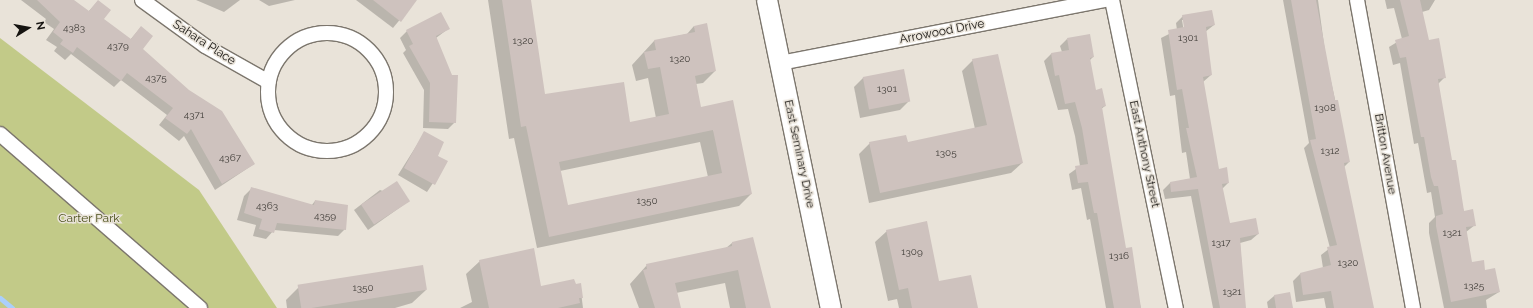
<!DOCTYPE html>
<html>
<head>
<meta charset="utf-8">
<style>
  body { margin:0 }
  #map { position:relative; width:1533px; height:308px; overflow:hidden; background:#e9e3d9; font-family:Raleway,sans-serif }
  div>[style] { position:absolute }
  .green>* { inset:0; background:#c2ca88 }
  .shadow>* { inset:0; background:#0003 }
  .stream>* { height:5px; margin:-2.5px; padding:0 2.5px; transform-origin:2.5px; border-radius:2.5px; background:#aacffb }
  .building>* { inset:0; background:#cec2be; transform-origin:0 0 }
  .roads { filter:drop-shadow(1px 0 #7c766d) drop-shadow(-1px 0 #7c766d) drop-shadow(0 1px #7c766d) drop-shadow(0 -1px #7c766d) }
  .street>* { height:14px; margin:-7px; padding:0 7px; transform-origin:7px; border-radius:7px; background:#fff }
  .street>.ring { margin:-7px; padding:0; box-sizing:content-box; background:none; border:14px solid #fff; border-radius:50% }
  .secondary>* { height:20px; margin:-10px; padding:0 10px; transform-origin:10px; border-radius:10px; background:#fff }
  span { translate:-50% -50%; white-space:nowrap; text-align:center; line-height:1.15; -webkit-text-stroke:3px #e9e3d9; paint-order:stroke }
  .number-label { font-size:10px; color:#44403c }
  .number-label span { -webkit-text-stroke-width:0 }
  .street-label { font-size:12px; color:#161411 }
  .park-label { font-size:12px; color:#4c511d }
  .north { position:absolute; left:8px; top:8px; width:40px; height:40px; -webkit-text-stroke:3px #e9e3d9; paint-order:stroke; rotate:79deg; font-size:11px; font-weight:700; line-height:16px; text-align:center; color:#161411 }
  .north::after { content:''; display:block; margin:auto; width:14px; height:18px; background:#161411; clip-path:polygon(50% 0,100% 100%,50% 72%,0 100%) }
</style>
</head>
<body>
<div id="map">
  <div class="green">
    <i style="clip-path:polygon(0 38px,199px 190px,277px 308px,0 308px)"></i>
  </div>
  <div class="shadow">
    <i style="clip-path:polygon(21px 0,73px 0,88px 12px,98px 1px,103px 19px,130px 40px,141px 27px,142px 49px,254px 164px,215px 190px,184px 136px,179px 141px,159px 125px,167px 115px,121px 80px,114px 87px,71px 54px,65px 60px,54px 51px,57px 47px,46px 40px,54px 29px,44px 22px,46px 19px)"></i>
    <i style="clip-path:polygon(196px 0,240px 0,224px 12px)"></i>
    <i style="clip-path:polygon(259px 0,295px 0,269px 6px)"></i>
    <i style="clip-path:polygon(356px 0,416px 0,393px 28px)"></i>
    <i style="clip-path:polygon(evenodd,488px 0,530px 0,544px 95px,629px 123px,656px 118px,648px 78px,636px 81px,632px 65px,654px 41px,687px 34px,694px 26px,715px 71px,703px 83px,696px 84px,700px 108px,751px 194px,739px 206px,537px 248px,514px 138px,509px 139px,488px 0,700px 142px,708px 177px,567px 206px,560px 171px,700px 142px)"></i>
    <i style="clip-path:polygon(1283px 0,1318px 0,1326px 59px,1349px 162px,1344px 167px,1373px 308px,1326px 308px,1324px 298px,1296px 302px,1293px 281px,1300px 274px,1323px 268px,1321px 255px,1330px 248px,1304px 148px,1309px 143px)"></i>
    <i style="clip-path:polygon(1385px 0,1435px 0,1429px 10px,1422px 12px,1428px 41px,1445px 77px,1438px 84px,1451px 162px,1464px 212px,1475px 225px,1466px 232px,1471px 264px,1484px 271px,1499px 292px,1486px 300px,1487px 308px,1444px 308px,1429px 233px,1429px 223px,1435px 217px,1431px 192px,1427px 193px,1418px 143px,1414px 144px,1400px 63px,1393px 65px,1389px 47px,1402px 39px,1394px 8px,1387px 9px)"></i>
    <i style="clip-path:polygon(evenodd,1183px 16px,1214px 25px,1205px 32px,1211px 75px,1203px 82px,1218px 170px,1228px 183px,1222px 189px,1229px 224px,1258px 234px,1251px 240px,1240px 243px,1245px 308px,1213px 308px,1191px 196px,1165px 199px,1163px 190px,1170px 183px,1190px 179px,1186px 152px,1182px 153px,1175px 95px,1170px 96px,1161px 38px,1177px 30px,1176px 23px,1183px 16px,1182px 20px,1184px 20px,1184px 32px,1182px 20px)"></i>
    <i style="clip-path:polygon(448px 29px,436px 38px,455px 122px,448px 129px,423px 128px,424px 90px,403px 53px,406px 50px,400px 38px,407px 31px)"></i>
    <i style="clip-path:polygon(1067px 39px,1093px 57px,1089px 61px,1095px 91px,1105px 106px,1101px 109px,1125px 249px,1141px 308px,1106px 308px,1090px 219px,1087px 220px,1081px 188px,1072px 190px,1069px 174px,1080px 166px,1075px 136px,1068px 109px,1058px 110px,1044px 61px,1051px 54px,1062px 52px,1060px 46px)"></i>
    <i style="clip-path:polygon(973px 60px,1022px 163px,1011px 173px,869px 203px,859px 154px,870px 143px,907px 143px,975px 129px,962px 71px)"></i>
    <i style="clip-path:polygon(864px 77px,909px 101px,900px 110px,860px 118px,854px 87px)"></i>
    <i style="clip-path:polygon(425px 132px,437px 156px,447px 162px,427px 192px,398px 175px)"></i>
    <i style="clip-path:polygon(251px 189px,311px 206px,315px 201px,345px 229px,338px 236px,274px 230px,266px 239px,253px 236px,256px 225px,237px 220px,244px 196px)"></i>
    <i style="clip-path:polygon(380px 190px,409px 201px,368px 230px,354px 210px)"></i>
    <i style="clip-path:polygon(887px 231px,939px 283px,977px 308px,899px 308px,897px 299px,888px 301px,875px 242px)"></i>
    <i style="clip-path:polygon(732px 243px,769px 308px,730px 308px,725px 283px,676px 293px,680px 308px,639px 308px,630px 284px,647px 265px,726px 248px)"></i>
    <i style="clip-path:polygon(480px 261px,540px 287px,580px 284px,583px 308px,460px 308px,472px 302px,466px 274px)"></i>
    <i style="clip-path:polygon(299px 287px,426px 290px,412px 303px,395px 308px,287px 308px,286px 300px)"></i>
    <i style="clip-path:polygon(1289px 293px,1292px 308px,1268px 308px,1267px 302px,1274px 296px)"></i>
  </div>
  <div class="stream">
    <i style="left:0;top:298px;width:16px;rotate:40deg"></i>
  </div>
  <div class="building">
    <i style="clip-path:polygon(37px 0,74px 0,89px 11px,98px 0,111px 10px,104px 19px,131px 39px,141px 26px,153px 36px,143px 49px,189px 90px,222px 111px,255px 164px,222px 184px,191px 129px,187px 134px,165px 118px,173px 108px,127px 73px,121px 81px,77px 47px,73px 53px,60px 44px,63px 40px,53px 32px,60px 22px)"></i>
    <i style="clip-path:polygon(373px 0,417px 0,401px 22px)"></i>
    <i style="clip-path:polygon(evenodd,502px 0,531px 0,545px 94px,624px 82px,630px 122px,669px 114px,660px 67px,648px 69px,644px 52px,656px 50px,654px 40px,695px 32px,694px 26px,707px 23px,716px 71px,695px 76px,701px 107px,733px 100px,752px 194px,549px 237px,526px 126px,521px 127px,502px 0,713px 130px,722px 173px,568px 205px,559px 162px,713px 130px)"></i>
    <i style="clip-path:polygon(1291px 0,1316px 0,1335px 100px,1338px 100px,1350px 162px,1344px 163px,1374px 308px,1334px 308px,1331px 291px,1303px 295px,1300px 273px,1331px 265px,1327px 247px,1337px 245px,1310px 140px,1316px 139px)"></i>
    <i style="clip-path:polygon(1400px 0,1420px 0,1429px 40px,1439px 38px,1446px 78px,1438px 79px,1452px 160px,1456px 160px,1464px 211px,1473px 209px,1476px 226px,1466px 227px,1472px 262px,1484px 260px,1485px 270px,1495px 268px,1500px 292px,1451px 302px,1436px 226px,1436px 216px,1443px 214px,1438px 186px,1434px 186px,1431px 177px,1424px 137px,1421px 137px,1406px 57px,1400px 58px,1395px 40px,1409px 36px)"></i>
    <i style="clip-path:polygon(1212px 10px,1215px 25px,1206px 27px,1212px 75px,1203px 77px,1219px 169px,1227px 167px,1229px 183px,1222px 184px,1230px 223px,1256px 218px,1259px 234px,1240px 238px,1246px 308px,1220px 308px,1198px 189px,1171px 192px,1170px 182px,1197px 177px,1186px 128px,1189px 128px,1182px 89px,1177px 90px,1168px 30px,1184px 27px,1182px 15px)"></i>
    <i style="clip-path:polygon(441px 12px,450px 29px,436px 36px,452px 75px,458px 75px,456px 123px,429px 122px,430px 83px,409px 46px,413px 44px,406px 30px)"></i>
    <i style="clip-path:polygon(1090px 34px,1094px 57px,1090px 58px,1096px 90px,1102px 88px,1106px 106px,1102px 107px,1118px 202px,1126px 248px,1132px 247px,1141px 308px,1114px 308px,1097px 213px,1094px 213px,1088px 182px,1078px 183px,1075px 166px,1088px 164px,1082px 128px,1075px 102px,1065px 104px,1059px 75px,1055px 76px,1051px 53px,1069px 50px,1067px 38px)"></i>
    <i style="clip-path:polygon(998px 54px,1023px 163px,880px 193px,869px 142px,906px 135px,908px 142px,987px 125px,972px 59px)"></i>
    <i style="left:904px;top:69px;width:33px;height:42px;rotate:79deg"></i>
    <i style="clip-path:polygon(424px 131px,444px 142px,438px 156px,448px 161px,435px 185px,404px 168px)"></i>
    <i style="left:397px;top:181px;width:24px;height:43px;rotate:57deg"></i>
    <i style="clip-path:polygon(251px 187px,314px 205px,315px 200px,348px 205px,346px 230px,277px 223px,274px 233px,259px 229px,262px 219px,244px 213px)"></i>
    <i style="clip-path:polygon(927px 221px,939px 281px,971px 275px,978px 308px,912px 308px,908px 288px,899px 290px,886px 230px)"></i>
    <i style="clip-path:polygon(753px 237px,771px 308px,746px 308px,738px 270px,675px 283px,681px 308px,655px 308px,643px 270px,647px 269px,646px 264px,732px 246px,732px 242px)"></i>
    <i style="clip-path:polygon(534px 248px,541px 286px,574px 279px,576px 284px,581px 283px,583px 298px,579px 298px,580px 303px,558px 308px,489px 308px,479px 260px)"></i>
    <i style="left:423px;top:265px;width:25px;height:127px;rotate:81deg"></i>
    <i style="clip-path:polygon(1290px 292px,1293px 308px,1276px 308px,1274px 295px)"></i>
  </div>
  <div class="roads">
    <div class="street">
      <i style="left:142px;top:0;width:78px;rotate:36.1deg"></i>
      <i style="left:205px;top:46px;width:73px;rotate:29.4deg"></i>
      <i style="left:1112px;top:0;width:315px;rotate:78.3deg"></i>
      <i style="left:1357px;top:0;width:313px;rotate:79.7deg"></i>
      <i class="ring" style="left:268px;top:33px;width:104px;height:104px"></i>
      <i style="left:780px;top:63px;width:331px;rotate:-11deg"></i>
      <i style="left:0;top:134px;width:265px;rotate:41deg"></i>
    </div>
    <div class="secondary">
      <i style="left:767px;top:0;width:315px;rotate:78.3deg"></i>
    </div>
  </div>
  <div class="number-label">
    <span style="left:74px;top:28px">4383</span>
    <span style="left:1188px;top:38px">1301</span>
    <span style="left:523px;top:41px">1320</span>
    <span style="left:118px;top:46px">4379</span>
    <span style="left:680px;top:59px">1320</span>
    <span style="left:156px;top:78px">4375</span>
    <span style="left:887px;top:89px">1301</span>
    <span style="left:1325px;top:108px">1308</span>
    <span style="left:194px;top:115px">4371</span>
    <span style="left:1330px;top:151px">1312</span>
    <span style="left:946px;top:153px">1305</span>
    <span style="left:230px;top:158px">4367</span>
    <span style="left:647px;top:201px">1350</span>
    <span style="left:267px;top:206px">4363</span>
    <span style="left:325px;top:216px">4359</span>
    <span style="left:1452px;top:233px">1321</span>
    <span style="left:1221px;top:243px">1317</span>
    <span style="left:912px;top:252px">1309</span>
    <span style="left:1119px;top:256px">1316</span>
    <span style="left:1348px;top:263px">1320</span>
    <span style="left:1474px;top:286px">1325</span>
    <span style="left:363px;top:288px">1350</span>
    <span style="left:1232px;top:292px">1321</span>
  </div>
  <div class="street-label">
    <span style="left:942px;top:32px;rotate:-11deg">Arrowood Drive</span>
    <span style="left:204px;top:43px;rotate:33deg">Sahara Place</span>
    <span style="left:799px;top:154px;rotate:78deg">East Seminary Drive</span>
    <span style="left:1144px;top:154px;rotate:78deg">East Anthony Street</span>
    <span style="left:1385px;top:154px;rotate:80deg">Britton Avenue</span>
  </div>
  <div class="park-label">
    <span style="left:89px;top:219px">Carter Park</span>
  </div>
  <div class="north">N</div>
</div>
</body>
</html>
